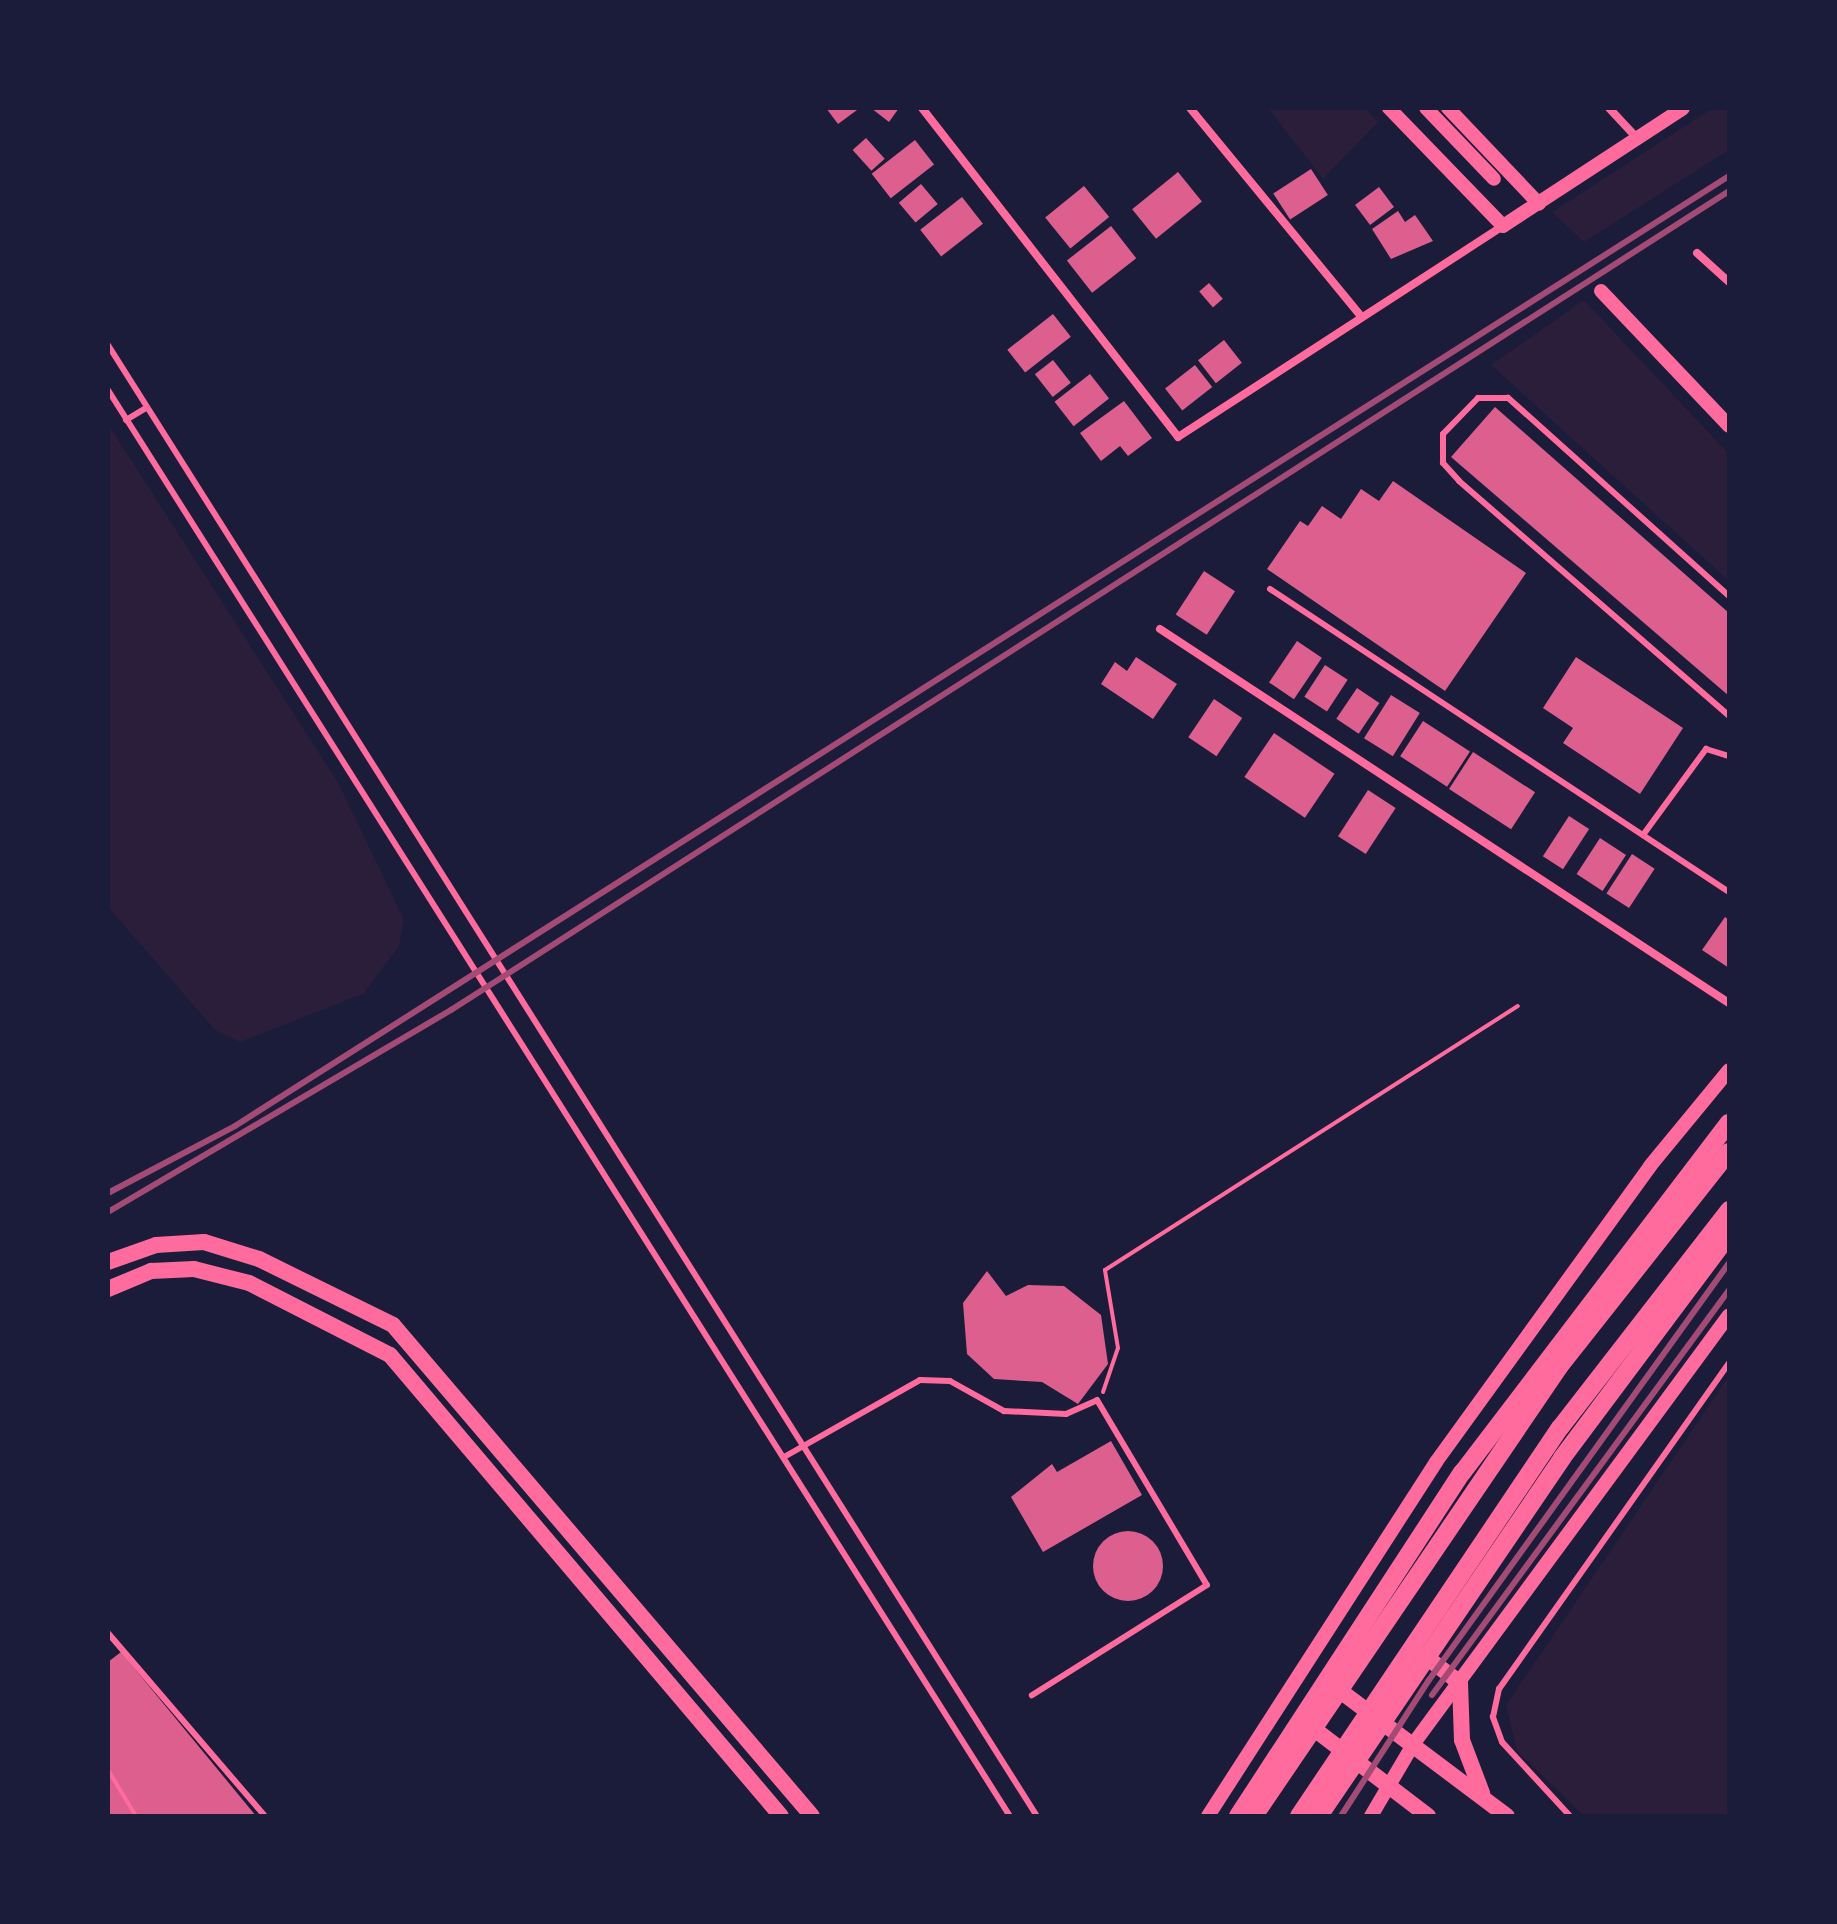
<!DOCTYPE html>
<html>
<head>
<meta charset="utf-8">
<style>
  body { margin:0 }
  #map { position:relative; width:1837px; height:1924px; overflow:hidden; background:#1b1b3a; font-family:Roboto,sans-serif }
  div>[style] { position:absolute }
  .green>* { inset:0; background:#2a1e3b }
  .building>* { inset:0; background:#dd5f8e; transform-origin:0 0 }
  .round { border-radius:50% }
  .path>* { height:4px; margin:-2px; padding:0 2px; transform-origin:2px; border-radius:2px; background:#ff6b9d }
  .service>* { height:6px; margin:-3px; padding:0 3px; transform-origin:3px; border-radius:3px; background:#ff6b9d }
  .minor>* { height:8px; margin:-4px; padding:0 4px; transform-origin:4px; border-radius:4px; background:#ff6b9d }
  .tertiary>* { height:14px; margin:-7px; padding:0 7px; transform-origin:7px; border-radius:7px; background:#ff6b9d }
  .secondary>* { height:16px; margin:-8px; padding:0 8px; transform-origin:8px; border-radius:8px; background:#ff6b9d }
  .trunk>* { height:18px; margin:-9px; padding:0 9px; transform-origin:9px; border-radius:9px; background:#ff6b9d }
  .rail>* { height:6px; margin:-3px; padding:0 3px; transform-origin:3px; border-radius:3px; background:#a44b75 }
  span { translate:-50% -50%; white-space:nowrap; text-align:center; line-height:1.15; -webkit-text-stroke:7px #1b1b3a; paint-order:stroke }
  .frame { position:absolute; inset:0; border:110px solid #1b1b3a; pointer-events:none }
</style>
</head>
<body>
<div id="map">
  <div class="green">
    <i style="clip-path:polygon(1268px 108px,1365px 108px,1378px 122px,1323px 179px)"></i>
    <i style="clip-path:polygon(1713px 108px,1729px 108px,1729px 150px,1584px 242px,1552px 212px)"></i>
    <i style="clip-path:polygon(1584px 300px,1729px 454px,1729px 581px,1491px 365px)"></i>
    <i style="clip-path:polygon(108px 424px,339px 784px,404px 920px,399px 946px,363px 994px,240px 1042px,215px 1030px,108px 907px)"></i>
    <i style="clip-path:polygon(1729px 1376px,1729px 1816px,1584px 1816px,1517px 1751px,1506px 1705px)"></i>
  </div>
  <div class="building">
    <i style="clip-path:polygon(826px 108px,856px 108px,857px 110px,838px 124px)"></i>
    <i style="clip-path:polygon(871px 108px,899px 108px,889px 122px)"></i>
    <i style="left:866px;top:138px;width:28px;height:18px;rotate:48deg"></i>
    <i style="left:915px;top:140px;width:31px;height:55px;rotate:52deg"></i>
    <i style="left:1311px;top:169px;width:31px;height:45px;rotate:57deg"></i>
    <i style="left:1178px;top:172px;width:38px;height:59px;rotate:51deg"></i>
    <i style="left:921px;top:184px;width:26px;height:29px;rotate:50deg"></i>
    <i style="left:1084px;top:186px;width:40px;height:50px;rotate:51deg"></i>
    <i style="left:1379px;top:187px;width:25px;height:30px;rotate:53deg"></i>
    <i style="left:962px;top:197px;width:34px;height:53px;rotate:52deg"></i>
    <i style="clip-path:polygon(1398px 211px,1405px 222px,1415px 215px,1433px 241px,1391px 259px,1372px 229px)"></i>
    <i style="left:1111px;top:226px;width:41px;height:56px;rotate:52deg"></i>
    <i style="left:1209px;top:283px;width:21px;height:13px;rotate:49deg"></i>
    <i style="left:1053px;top:314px;width:29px;height:58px;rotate:52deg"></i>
    <i style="left:1224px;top:340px;width:29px;height:33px;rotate:52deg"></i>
    <i style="left:1053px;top:360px;width:29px;height:23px;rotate:52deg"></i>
    <i style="left:1195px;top:365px;width:28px;height:38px;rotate:52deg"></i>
    <i style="left:1090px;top:374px;width:31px;height:45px;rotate:52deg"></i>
    <i style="clip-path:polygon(1124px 401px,1152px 438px,1128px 456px,1120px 446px,1101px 461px,1080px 433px)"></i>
    <i style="clip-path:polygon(1495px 407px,1729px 613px,1729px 696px,1451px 457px)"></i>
    <i style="clip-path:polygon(1393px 481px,1526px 573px,1445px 691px,1267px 569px,1300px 521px,1308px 526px,1322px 506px,1341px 519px,1361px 489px,1379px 501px)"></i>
    <i style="left:1204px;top:571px;width:37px;height:52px;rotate:33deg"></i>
    <i style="left:1297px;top:641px;width:30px;height:50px;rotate:34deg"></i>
    <i style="clip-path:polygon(1136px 657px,1177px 684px,1153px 719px,1101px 684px,1115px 662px,1127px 671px)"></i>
    <i style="clip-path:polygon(1576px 657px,1683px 728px,1640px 794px,1563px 743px,1573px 728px,1543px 708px)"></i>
    <i style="left:1325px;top:665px;width:27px;height:38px;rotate:33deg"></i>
    <i style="left:1357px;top:688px;width:27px;height:37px;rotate:34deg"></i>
    <i style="left:1391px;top:695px;width:34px;height:51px;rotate:32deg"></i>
    <i style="left:1214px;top:699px;width:34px;height:46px;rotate:34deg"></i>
    <i style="left:1423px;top:721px;width:56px;height:42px;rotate:33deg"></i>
    <i style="left:1274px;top:733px;width:73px;height:53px;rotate:34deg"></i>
    <i style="left:1473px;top:752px;width:74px;height:44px;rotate:33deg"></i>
    <i style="left:1368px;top:790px;width:33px;height:55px;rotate:33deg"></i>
    <i style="left:1569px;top:816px;width:24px;height:48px;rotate:33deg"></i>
    <i style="left:1600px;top:838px;width:31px;height:43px;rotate:33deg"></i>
    <i style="left:1632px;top:854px;width:27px;height:47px;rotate:33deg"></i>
    <i style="clip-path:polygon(1725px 917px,1729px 920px,1729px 968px,1702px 950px)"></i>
    <i style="clip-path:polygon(987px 1271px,1006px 1296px,1028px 1285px,1064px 1286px,1101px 1315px,1108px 1364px,1078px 1404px,1042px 1382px,994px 1379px,967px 1354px,963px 1303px)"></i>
    <i style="clip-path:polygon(1111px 1441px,1142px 1495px,1043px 1552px,1011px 1497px,1052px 1464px,1057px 1472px)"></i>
    <i class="round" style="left:1093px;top:1531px;width:70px;height:70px"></i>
    <i style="clip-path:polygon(121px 1652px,256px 1816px,108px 1816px,108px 1662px)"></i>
  </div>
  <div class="path">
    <i style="left:1103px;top:1392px;width:46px;rotate:-71.2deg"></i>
    <i style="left:1118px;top:1348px;width:79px;rotate:-99.5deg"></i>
    <i style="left:1105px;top:1270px;width:490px;rotate:-32.6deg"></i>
    <i style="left:108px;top:1770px;width:54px;rotate:58.7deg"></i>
  </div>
  <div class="service">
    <i style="left:108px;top:345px;width:1740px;rotate:57.73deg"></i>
    <i style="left:108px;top:390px;width:1687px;rotate:57.69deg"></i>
    <i style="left:126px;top:420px;width:23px;rotate:-31deg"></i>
    <i style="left:1270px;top:589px;width:550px;rotate:33.43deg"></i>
    <i style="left:1729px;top:596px;width:297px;rotate:-138.1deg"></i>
    <i style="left:1508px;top:398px;width:30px;rotate:180deg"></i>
    <i style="left:1478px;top:398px;width:50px;rotate:134.2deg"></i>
    <i style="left:1443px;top:434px;width:29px;rotate:90deg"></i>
    <i style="left:1443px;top:463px;width:24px;rotate:48deg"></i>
    <i style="left:1459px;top:481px;width:358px;rotate:41deg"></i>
    <i style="left:1643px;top:835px;width:107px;rotate:-53.8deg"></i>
    <i style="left:1706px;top:749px;width:24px;rotate:17deg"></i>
    <i style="left:784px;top:1457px;width:156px;rotate:-29.5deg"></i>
    <i style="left:920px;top:1380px;width:30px;rotate:2deg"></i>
    <i style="left:950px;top:1381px;width:62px;rotate:29.1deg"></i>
    <i style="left:1004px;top:1411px;width:62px;rotate:2.8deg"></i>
    <i style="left:1066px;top:1414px;width:34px;rotate:-24deg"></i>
    <i style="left:1097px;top:1400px;width:215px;rotate:59.3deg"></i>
    <i style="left:1207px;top:1585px;width:207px;rotate:147.8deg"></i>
    <i style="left:108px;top:1633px;width:241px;rotate:49.4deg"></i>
    <i style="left:1570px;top:1816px;width:100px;rotate:-132.6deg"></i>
    <i style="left:1502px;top:1742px;width:27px;rotate:-110deg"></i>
    <i style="left:1493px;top:1717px;width:29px;rotate:-78deg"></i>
    <i style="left:1499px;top:1689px;width:399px;rotate:-54.8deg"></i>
  </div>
  <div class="minor">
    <i style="left:922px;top:108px;width:417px;rotate:52.1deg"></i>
    <i style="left:1178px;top:437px;width:387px;rotate:-33deg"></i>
    <i style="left:1190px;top:108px;width:269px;rotate:50.6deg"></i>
    <i style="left:1609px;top:108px;width:41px;rotate:47deg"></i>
    <i style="left:1697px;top:253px;width:43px;rotate:42.2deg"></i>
    <i style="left:1160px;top:629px;width:681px;rotate:33.32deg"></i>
  </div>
  <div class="tertiary">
    <i style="left:1389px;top:108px;width:164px;rotate:46deg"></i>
    <i style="left:1503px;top:226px;width:215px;rotate:-33.2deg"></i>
    <i style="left:1426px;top:108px;width:98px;rotate:46.2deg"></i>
    <i style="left:1448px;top:108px;width:132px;rotate:46.5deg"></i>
    <i style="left:1601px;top:291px;width:186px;rotate:46.5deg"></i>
    <i style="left:1208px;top:1816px;width:421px;rotate:-57.2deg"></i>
    <i style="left:1436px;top:1462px;width:365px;rotate:-54.1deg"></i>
    <i style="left:1650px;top:1166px;width:124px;rotate:-50.5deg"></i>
    <i style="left:1371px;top:1816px;width:85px;rotate:-59.5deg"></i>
    <i style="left:1414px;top:1743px;width:531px;rotate:-53.65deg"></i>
  </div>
  <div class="secondary">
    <i style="left:108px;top:1262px;width:51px;rotate:-19.5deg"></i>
    <i style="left:156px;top:1245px;width:48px;rotate:-3.6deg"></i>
    <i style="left:204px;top:1242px;width:58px;rotate:17.2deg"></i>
    <i style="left:259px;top:1259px;width:149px;rotate:26.2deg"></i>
    <i style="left:393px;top:1325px;width:645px;rotate:49.52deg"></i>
    <i style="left:108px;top:1289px;width:47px;rotate:-22.7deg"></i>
    <i style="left:151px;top:1271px;width:43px;rotate:-2.7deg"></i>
    <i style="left:194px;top:1269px;width:57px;rotate:14.3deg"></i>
    <i style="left:249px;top:1283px;width:158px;rotate:27.1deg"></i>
    <i style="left:390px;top:1355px;width:604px;rotate:49.7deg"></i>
    <i style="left:1425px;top:1656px;width:44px;rotate:37.6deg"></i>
    <i style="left:1460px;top:1683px;width:57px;rotate:88deg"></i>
    <i style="left:1462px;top:1740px;width:57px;rotate:69.3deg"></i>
    <i style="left:1331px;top:1684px;width:220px;rotate:36.9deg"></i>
    <i style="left:1305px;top:1722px;width:155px;rotate:37.4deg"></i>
  </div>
  <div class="trunk">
    <i style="left:1238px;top:1816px;width:410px;rotate:-56.9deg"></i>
    <i style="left:1462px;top:1473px;width:440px;rotate:-52.7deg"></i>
    <i style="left:1254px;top:1816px;width:543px;rotate:-55.81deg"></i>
    <i style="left:1559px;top:1367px;width:274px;rotate:-51.7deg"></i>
    <i style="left:1299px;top:1816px;width:468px;rotate:-56.1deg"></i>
    <i style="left:1560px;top:1428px;width:276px;rotate:-52.2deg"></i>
    <i style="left:1319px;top:1816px;width:433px;rotate:-55.8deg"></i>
    <i style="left:1562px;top:1458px;width:279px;rotate:-53.2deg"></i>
  </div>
  <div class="rail">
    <i style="left:108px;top:1193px;width:144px;rotate:-27.8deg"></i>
    <i style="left:235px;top:1126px;width:1770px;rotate:-32.45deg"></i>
    <i style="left:108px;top:1212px;width:398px;rotate:-30.5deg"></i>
    <i style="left:451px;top:1010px;width:1518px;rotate:-32.65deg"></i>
    <i style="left:1432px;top:1695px;width:502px;rotate:-53.75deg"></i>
    <i style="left:1341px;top:1816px;width:162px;rotate:-57.1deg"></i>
    <i style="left:1429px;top:1680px;width:514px;rotate:-54.27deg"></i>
  </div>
  <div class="frame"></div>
</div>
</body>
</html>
